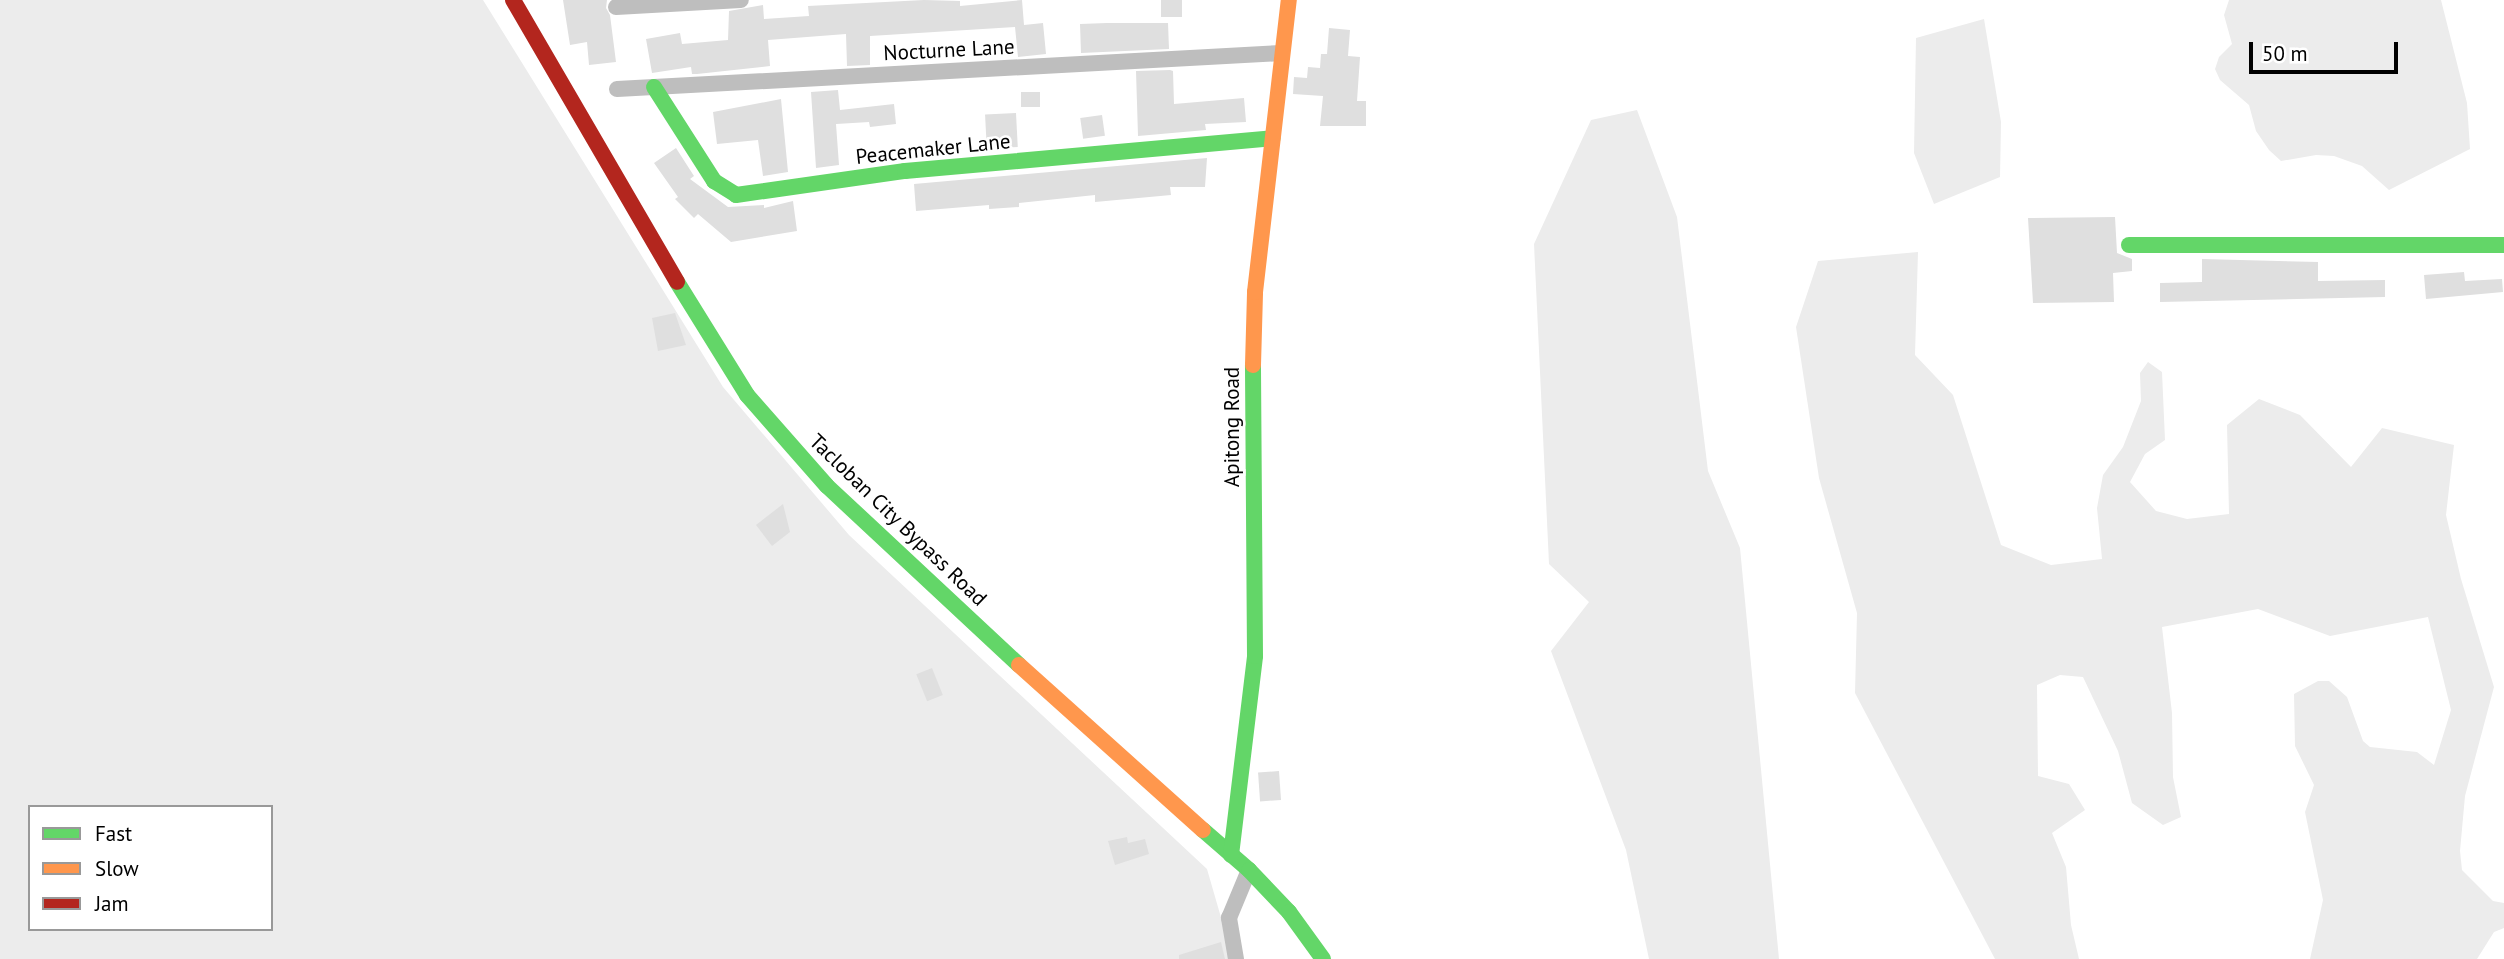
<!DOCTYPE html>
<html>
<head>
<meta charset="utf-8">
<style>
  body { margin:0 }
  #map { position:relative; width:2504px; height:959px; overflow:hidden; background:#fff; font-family:"PT Sans",sans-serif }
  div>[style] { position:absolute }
  .green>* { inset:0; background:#ececec }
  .building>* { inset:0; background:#dfdfdf; transform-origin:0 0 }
  .street>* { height:16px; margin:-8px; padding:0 8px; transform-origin:8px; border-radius:8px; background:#bebebe }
  .fast>* { height:16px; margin:-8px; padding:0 8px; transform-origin:8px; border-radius:8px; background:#63d668 }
  .slow>* { height:16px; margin:-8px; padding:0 8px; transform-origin:8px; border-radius:8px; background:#ff974d }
  .jam>* { height:16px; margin:-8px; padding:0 8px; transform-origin:8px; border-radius:8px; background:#b3261e }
  span { translate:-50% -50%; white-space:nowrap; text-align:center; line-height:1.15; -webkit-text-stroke:5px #fff; paint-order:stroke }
  .street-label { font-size:21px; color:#000 }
  .legend { position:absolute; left:28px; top:805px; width:245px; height:126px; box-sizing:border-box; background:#fff; border:2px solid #999; margin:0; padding:9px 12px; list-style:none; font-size:21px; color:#000 }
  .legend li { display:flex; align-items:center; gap:14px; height:35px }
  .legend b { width:35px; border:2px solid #999 }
  .scale { position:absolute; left:2249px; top:42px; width:149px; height:32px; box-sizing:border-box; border:4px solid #000; border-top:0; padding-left:9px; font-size:21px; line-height:24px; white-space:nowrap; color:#000; -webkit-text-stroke:5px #fff; paint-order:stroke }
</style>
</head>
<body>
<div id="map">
  <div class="green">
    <i style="clip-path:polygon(evenodd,0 0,483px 0,723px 387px,849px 535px,1207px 869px,1233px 959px,0 959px,0 0,30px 807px,271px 807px,271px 929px,30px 929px,30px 807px)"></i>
    <i style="clip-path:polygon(2229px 0,2441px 0,2467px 103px,2470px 149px,2389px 190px,2362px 166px,2334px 156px,2316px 155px,2281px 161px,2269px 150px,2256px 131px,2249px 105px,2220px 80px,2215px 69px,2219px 57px,2232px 44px,2224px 15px)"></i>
    <i style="clip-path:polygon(1984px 19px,2001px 122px,2000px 177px,1934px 204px,1914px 153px,1916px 38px)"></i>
    <i style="clip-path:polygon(1637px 110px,1677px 217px,1708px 471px,1740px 548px,1779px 959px,1649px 959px,1626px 850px,1551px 651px,1589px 602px,1549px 564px,1534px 244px,1591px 120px)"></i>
    <i style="clip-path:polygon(1918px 252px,1915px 355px,1953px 395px,2001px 545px,2051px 565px,2102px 559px,2097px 508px,2103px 475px,2123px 447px,2141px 401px,2140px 373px,2148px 362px,2162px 372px,2165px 440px,2145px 454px,2130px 482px,2156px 511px,2187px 519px,2229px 514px,2227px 425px,2259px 399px,2300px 415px,2351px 467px,2382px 428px,2454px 445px,2446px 515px,2461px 579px,2494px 687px,2465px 796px,2460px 851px,2462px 870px,2493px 901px,2504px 903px,2504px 928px,2494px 932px,2477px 959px,2310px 959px,2323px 900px,2305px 812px,2314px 785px,2295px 746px,2294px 694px,2318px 681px,2329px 681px,2347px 697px,2363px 741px,2370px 747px,2417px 752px,2434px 765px,2451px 710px,2428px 617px,2330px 636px,2258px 609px,2162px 627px,2172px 713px,2173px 777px,2181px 817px,2163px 825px,2132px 803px,2118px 751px,2083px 677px,2060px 675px,2037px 685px,2038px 776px,2069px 784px,2085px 810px,2052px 833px,2066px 867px,2071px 925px,2079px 959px,1995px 959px,1855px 693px,1857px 613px,1819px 478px,1796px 327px,1818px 261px)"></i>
  </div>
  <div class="building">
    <i style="clip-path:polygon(563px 0,607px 0,606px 8px,610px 15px,616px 62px,589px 65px,587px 42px,570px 45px)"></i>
    <i style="clip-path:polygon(924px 0,960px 1px,960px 6px,1022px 0,1024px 25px,1043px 23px,1046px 54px,1018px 57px,1015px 27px,870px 36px,870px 65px,847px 66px,846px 34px,768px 40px,770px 66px,697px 74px,692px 74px,691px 67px,652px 73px,646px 39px,680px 33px,682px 44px,728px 40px,729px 11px,763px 5px,764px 19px,809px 16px,808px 6px)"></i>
    <i style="left:1161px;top:0;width:21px;height:17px"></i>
    <i style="clip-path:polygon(1107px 23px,1168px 23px,1169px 49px,1081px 53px,1080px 24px)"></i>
    <i style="clip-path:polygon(1329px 28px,1350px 30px,1348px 56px,1360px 57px,1357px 101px,1366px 101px,1366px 126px,1320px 126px,1323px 96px,1293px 94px,1294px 77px,1307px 78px,1308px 67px,1320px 68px,1321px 54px,1327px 54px)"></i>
    <i style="clip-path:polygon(1170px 70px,1173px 71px,1174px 104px,1244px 98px,1246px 122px,1205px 124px,1206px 130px,1138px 136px,1136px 71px)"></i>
    <i style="clip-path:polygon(838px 90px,840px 110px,894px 104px,896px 124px,870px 127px,869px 122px,836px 124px,839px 165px,816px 168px,811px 92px)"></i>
    <i style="left:1021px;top:92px;width:19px;height:15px"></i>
    <i style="clip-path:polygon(781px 99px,788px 172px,763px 176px,758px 140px,717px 144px,713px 112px)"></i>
    <i style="left:1016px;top:113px;width:34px;height:31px;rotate:87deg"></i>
    <i style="left:1102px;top:115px;width:21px;height:22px;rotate:82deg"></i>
    <i style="clip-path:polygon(676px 148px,694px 176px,690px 179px,728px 207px,764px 205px,764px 208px,793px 201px,797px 231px,731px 242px,698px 214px,694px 218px,675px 199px,678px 197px,654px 163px)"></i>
    <i style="clip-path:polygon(1207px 158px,1205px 187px,1170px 187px,1171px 195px,1095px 202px,1095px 195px,1019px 203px,1019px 207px,989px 209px,989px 205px,916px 211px,914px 184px)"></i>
    <i style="clip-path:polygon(2115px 217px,2117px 253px,2132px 259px,2132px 271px,2113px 273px,2114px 302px,2033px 303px,2028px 218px)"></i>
    <i style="clip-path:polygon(2202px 259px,2318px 262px,2318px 281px,2385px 280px,2385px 297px,2160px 302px,2160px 283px,2202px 282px)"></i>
    <i style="clip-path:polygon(2464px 272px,2465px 281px,2502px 279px,2503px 292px,2426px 299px,2424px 275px)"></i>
    <i style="clip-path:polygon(675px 313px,686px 345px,658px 351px,652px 318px)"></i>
    <i style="clip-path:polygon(783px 504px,790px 532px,772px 546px,756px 525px)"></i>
    <i style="left:932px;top:668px;width:29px;height:17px;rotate:68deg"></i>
    <i style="left:1279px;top:771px;width:29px;height:21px;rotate:86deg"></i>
    <i style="clip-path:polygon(1127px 837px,1128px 843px,1145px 839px,1149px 854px,1115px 865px,1108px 841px)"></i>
    <i style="clip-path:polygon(1221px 942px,1225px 959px,1179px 959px,1179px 955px)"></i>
  </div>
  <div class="street">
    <i style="left:616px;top:7px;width:125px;rotate:-3.2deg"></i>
    <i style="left:617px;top:89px;width:666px;rotate:-3.1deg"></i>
    <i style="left:1236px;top:959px;width:42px;rotate:-99.7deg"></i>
    <i style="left:1229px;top:918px;width:52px;rotate:-67.4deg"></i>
  </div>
  <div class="fast">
    <i style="left:654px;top:87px;width:112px;rotate:57.4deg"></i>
    <i style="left:714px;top:181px;width:26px;rotate:32deg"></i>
    <i style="left:736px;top:195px;width:171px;rotate:-8.1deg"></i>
    <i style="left:905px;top:171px;width:369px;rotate:-5.1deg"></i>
    <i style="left:2129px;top:245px;width:375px"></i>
    <i style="left:677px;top:282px;width:133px;rotate:58.2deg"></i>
    <i style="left:747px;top:395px;width:121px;rotate:48.7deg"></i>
    <i style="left:827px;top:486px;width:262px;rotate:43deg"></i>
    <i style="left:1203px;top:830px;width:61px;rotate:41deg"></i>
    <i style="left:1249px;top:870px;width:58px;rotate:46.4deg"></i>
    <i style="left:1289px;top:912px;width:58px;rotate:54.1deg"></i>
    <i style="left:1231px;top:855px;width:200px;rotate:-83.1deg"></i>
    <i style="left:1255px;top:656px;width:291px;rotate:-90.4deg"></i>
  </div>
  <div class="slow">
    <i style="left:1253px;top:365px;width:73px;rotate:-88.4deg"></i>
    <i style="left:1255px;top:292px;width:294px;rotate:-83.4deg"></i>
    <i style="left:1019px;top:665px;width:247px;rotate:41.9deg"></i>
  </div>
  <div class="jam">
    <i style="left:513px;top:0;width:326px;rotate:59.8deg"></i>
  </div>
  <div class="street-label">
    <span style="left:949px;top:50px;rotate:-3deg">Nocturne Lane</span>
    <span style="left:933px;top:149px;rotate:-6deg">Peacemaker Lane</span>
    <span style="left:1232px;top:427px;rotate:-90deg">Apitong Road</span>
    <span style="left:898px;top:520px;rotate:44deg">Tacloban City Bypass Road</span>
  </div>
  <ul class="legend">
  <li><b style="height:9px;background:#63d668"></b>Fast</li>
  <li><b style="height:9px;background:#ff974d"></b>Slow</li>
  <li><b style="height:9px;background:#b3261e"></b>Jam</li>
  </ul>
  <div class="scale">50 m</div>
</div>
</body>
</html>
